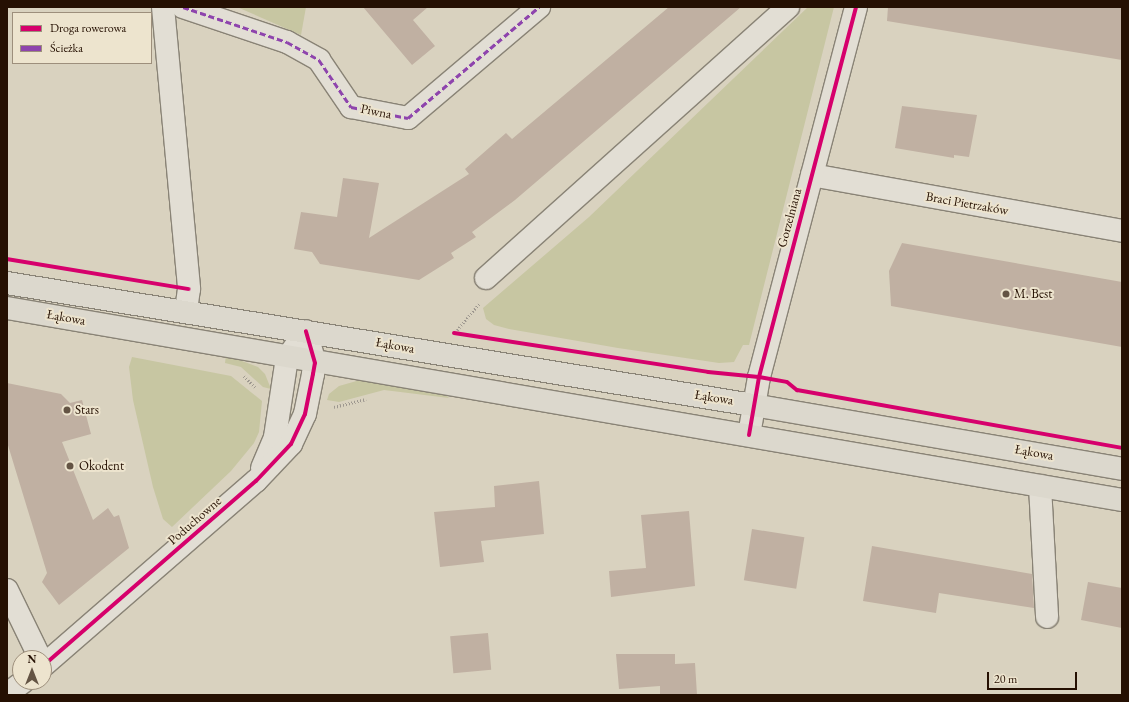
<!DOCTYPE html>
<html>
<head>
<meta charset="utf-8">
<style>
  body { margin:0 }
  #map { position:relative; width:1129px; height:702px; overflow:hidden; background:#d9d2bf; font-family:"EB Garamond",serif }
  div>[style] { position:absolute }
  .green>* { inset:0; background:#c7c6a2 }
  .building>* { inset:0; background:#c0b0a2; transform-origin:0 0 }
  .path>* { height:2.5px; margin-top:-1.25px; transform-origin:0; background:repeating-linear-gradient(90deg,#9d978f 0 1px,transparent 0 3px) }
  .roads { filter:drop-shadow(1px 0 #898376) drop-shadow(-1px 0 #898376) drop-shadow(0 1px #898376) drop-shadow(0 -1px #898376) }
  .minor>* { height:22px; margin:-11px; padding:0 11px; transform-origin:11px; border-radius:11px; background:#e2ded4 }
  .major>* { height:22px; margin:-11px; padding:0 11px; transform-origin:11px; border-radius:11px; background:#dcd8cd }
  .quiet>* { height:3px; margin-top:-1.5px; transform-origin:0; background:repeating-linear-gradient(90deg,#8e44ad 0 6px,transparent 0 9px) }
  .cycleway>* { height:4px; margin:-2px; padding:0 2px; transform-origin:2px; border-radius:2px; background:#d6006c }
  .dots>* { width:11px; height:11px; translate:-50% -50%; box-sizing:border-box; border:2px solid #ede4ce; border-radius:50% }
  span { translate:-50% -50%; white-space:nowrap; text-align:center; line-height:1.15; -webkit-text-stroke:4px #ede4ce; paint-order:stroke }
  .street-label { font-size:13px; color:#251002 }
  .poi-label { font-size:13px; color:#251002 }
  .left { translate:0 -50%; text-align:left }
  .frame { position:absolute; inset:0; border:8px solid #251002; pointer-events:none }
  .legend { position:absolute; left:12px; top:12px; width:140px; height:52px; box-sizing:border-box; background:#ede4ce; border:1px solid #9d8f7c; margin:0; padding:5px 7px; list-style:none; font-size:12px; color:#251002 }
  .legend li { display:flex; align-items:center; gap:8px; height:20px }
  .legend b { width:20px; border:1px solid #9d8f7c }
  .north { position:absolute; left:12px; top:650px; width:40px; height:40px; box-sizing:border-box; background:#ede4ce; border:1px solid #9d8f7c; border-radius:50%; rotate:0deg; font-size:11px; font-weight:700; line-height:16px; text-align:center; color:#251002 }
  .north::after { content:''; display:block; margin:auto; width:14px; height:18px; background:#645444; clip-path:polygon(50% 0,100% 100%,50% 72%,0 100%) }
  .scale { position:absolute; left:987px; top:672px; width:90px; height:18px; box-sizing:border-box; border:2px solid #251002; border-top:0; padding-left:5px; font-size:12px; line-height:14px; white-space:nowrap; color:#251002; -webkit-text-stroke:3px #ede4ce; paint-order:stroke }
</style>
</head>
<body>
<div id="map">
  <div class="green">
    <i style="clip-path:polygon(237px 7px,306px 7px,301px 35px)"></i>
    <i style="clip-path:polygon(808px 7px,834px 7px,749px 345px,743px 345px,734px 362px,719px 363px,618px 348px,509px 329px,494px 325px,486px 319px,483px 308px,589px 217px)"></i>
    <i style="clip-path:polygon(226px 355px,258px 367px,265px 374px,271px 389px,263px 387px,241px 367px,225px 363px)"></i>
    <i style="clip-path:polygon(132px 357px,231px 376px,262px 401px,259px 432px,254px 443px,231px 471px,172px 527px,163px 519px,153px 487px,133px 400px,129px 367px)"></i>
    <i style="clip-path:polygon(360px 380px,444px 393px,449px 398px,384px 390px,339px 402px,327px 400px,329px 394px,339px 386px)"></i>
  </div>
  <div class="building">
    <i style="clip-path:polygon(363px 7px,428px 7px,413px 20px,435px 46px,412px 65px)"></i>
    <i style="clip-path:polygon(669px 7px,741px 7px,515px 200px,472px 232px,476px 237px,451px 253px,454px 258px,419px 280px,320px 264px,312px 252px,294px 249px,301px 212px,337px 217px,343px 178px,379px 183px,369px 238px,469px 174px,465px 169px,506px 133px,512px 139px)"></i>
    <i style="clip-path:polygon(888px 7px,1122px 7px,1122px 60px,887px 21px)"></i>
    <i style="clip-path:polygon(902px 106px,977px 115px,969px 157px,954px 155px,954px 158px,895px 148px)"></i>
    <i style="clip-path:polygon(902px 243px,1122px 282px,1122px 347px,891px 306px,889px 271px)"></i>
    <i style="clip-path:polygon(7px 383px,61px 394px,70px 403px,82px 400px,91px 434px,62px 442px,93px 520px,108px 508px,114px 517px,119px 515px,129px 548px,59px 605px,42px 582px,47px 573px,7px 442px)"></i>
    <i style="clip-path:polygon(539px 481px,544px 534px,481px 541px,484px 562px,440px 567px,434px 512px,495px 507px,494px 486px)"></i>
    <i style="clip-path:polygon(689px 511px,695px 586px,611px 597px,609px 571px,646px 568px,641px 515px)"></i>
    <i style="left:752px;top:529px;width:53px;height:52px;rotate:9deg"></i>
    <i style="clip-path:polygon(872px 546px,1032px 574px,1034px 608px,939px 593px,936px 613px,863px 601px)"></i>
    <i style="clip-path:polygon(1088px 582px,1122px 588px,1122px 628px,1081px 620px)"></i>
    <i style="left:488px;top:633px;width:37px;height:38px;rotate:85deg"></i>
    <i style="clip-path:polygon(616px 654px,675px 654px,675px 664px,695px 663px,697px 695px,660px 695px,660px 686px,619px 689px)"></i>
  </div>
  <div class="path">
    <i style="left:457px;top:330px;width:35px;rotate:-50deg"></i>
    <i style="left:244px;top:376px;width:16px;rotate:45deg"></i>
    <i style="left:334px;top:407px;width:33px;rotate:-14deg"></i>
  </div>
  <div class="roads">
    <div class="minor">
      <i style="left:163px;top:7px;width:283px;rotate:84.7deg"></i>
      <i style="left:189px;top:289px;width:22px;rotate:98deg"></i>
      <i style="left:183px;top:7px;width:110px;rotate:18.6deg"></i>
      <i style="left:287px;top:42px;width:37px;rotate:29deg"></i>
      <i style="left:319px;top:60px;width:57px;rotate:55.8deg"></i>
      <i style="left:351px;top:107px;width:58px;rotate:10.9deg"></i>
      <i style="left:408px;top:118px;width:172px;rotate:-40.3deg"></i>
      <i style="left:812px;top:175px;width:315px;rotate:10.2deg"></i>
      <i style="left:486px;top:278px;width:406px;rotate:-41.9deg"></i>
      <i style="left:749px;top:435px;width:59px;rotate:-80.2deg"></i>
      <i style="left:759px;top:377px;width:383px;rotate:-75.3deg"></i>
      <i style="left:262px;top:468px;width:34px;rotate:-67deg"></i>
      <i style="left:275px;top:437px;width:80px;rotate:-81.4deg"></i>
      <i style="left:287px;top:358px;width:21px;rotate:-55deg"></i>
      <i style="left:1040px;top:486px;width:131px;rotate:86.9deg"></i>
      <i style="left:7px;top:590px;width:76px;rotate:64.1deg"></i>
      <i style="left:44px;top:665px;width:281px;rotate:-41deg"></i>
      <i style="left:256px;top:481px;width:51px;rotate:-46.6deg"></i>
      <i style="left:291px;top:444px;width:33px;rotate:-65deg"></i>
      <i style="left:305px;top:414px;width:41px;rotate:-78.7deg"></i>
      <i style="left:313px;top:374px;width:11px;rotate:-80deg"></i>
      <i style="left:315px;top:363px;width:33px;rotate:-106deg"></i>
      <i style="left:7px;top:694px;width:20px;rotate:-37deg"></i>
    </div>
    <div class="major">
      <i style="left:7px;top:283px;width:756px;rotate:9.29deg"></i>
      <i style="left:753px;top:405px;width:375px;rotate:9.8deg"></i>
      <i style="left:7px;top:308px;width:1131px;rotate:9.77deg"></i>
    </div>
  </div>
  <div class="quiet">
    <i style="left:183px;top:7px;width:110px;rotate:18.6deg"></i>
    <i style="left:287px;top:42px;width:37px;rotate:29deg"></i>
    <i style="left:319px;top:60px;width:57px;rotate:55.8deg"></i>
    <i style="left:351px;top:107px;width:58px;rotate:10.9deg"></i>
    <i style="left:408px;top:118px;width:172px;rotate:-40.3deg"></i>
  </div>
  <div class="cycleway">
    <i style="left:7px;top:259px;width:184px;rotate:9.4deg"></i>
    <i style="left:454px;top:333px;width:257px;rotate:8.7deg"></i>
    <i style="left:708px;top:372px;width:51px;rotate:5.6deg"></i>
    <i style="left:759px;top:377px;width:28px;rotate:10deg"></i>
    <i style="left:787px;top:382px;width:13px;rotate:39deg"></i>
    <i style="left:797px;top:390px;width:330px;rotate:10.1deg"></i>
    <i style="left:749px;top:435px;width:59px;rotate:-80.2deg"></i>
    <i style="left:759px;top:377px;width:383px;rotate:-75.3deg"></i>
    <i style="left:44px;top:665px;width:281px;rotate:-41deg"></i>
    <i style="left:256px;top:481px;width:51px;rotate:-46.6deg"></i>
    <i style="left:291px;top:444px;width:33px;rotate:-65deg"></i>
    <i style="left:305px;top:414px;width:41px;rotate:-78.7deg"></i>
    <i style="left:313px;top:374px;width:11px;rotate:-80deg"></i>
    <i style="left:315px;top:363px;width:33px;rotate:-106deg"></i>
  </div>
  <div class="dots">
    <i style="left:1006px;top:294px;background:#645444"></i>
    <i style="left:67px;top:410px;background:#645444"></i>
    <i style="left:70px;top:466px;background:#645444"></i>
  </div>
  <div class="street-label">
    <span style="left:376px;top:112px;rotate:11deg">Piwna</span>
    <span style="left:967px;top:204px;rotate:10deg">Braci Pietrzaków</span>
    <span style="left:790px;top:218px;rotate:-75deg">Gorzelniana</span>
    <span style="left:66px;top:318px;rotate:10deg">Łąkowa</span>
    <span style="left:395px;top:346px;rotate:10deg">Łąkowa</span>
    <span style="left:714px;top:398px;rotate:9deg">Łąkowa</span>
    <span style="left:1034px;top:453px;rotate:10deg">Łąkowa</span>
    <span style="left:195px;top:521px;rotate:-41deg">Poduchowne</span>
  </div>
  <div class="poi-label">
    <span class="left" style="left:1014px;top:294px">M. Best</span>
    <span class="left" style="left:75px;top:410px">Stars</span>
    <span class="left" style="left:79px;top:466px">Okodent</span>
  </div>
  <div class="frame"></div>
  <ul class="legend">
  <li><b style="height:5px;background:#d6006c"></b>Droga rowerowa</li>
  <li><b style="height:5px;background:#8e44ad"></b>Ścieżka</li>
  </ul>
  <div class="north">N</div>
  <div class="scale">20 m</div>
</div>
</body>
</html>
